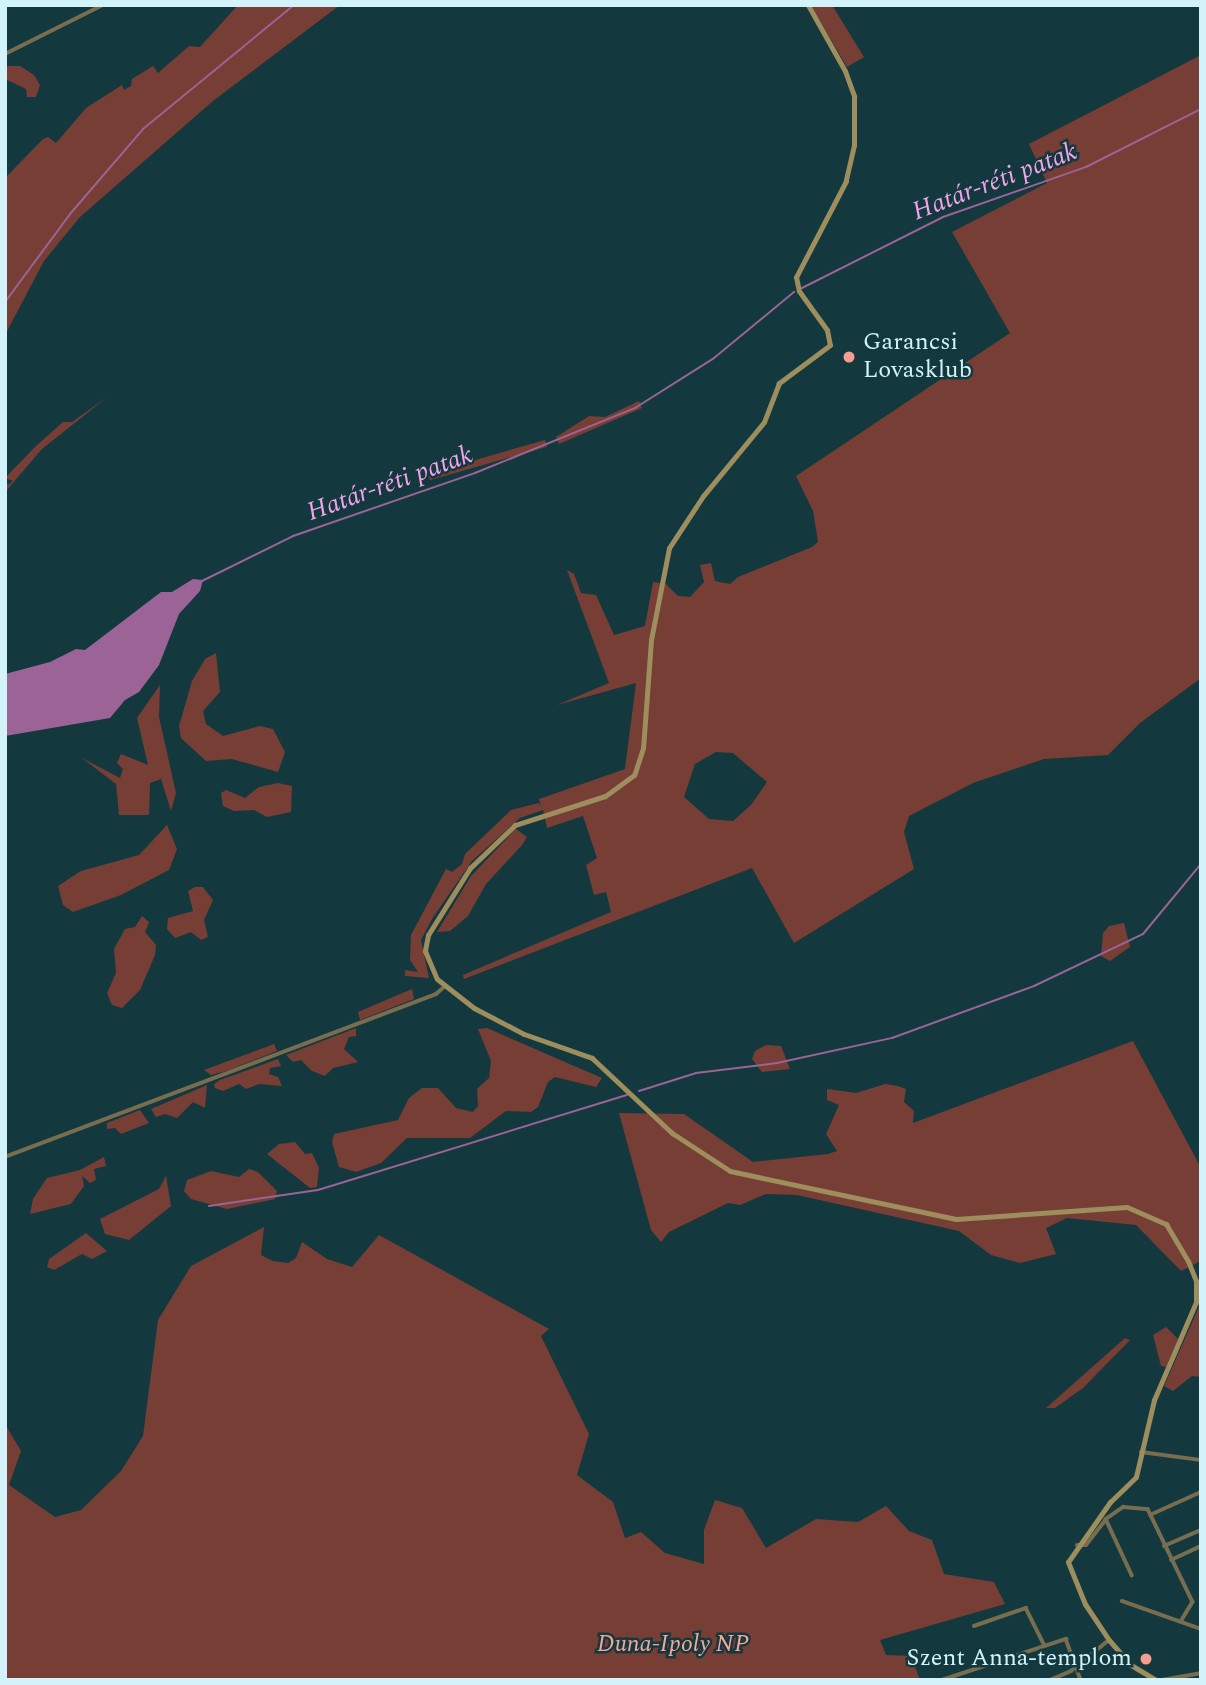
<!DOCTYPE html>
<html>
<head>
<meta charset="utf-8">
<style>
  body { margin:0 }
  #map { position:relative; width:1206px; height:1685px; overflow:hidden; background:#13393f; font-family:Spectral,serif }
  div>[style] { position:absolute }
  .green>* { inset:0; background:#763e35; transform-origin:0 0 }
  .water>* { inset:0; background:#9b6396 }
  .stream>* { height:2px; margin:-1px; padding:0 1px; transform-origin:1px; border-radius:1px; background:#9b6396 }
  .minor>* { height:3.5px; margin:-1.75px; padding:0 1.75px; transform-origin:1.75px; border-radius:1.75px; background:#786d4f }
  .secondary>* { height:5px; margin:-2.5px; padding:0 2.5px; transform-origin:2.5px; border-radius:2.5px; background:#9e8d5d }
  .dots>* { width:19px; height:19px; translate:-50% -50%; box-sizing:border-box; border:4px solid #13393f; border-radius:50% }
  span { translate:-50% -50%; white-space:nowrap; text-align:center; line-height:1.15; -webkit-text-stroke:5px #13393f; paint-order:stroke }
  .poi-label { font-size:24px; color:#d2f3fa }
  .left { translate:0 -50%; text-align:left }
  .right { translate:-100% -50%; text-align:right }
  .park-label { font-size:24px; color:#fba596; font-style:italic }
  .water-label { font-size:26px; color:#f2a3ea; font-style:italic }
  .frame { position:absolute; inset:0; border:7px solid #d2f3fa; pointer-events:none }
</style>
</head>
<body>
<div id="map">
  <div class="green">
    <i style="clip-path:polygon(238px 5px,340px 5px,213px 101px,80px 217px,44px 261px,5px 335px,5px 178px,43px 139px,48px 137px,56px 143px,86px 108px,122px 85px,124px 90px,131px 86px,132px 79px,153px 66px,158px 73px,189px 46px,200px 47px)"></i>
    <i style="clip-path:polygon(811px 5px,832px 5px,864px 57px,847px 67px)"></i>
    <i style="clip-path:polygon(evenodd,1201px 55px,1201px 678px,1140px 723px,1108px 755px,1044px 759px,973px 783px,909px 816px,904px 832px,914px 869px,794px 943px,752px 868px,464px 979px,463px 975px,611px 912px,606px 892px,594px 895px,586px 865px,597px 858px,583px 816px,547px 828px,543px 810px,520px 818px,472px 861px,432px 919px,421px 940px,429px 978px,405px 976px,405px 970px,418px 972px,410px 960px,411px 935px,446px 869px,452px 872px,462px 864px,465px 854px,511px 810px,539px 803px,541px 807px,539px 799px,625px 769px,636px 683px,557px 705px,609px 683px,567px 570px,574px 574px,581px 593px,596px 595px,614px 635px,645px 626px,653px 582px,666px 584px,678px 596px,690px 597px,704px 582px,700px 565px,711px 563px,715px 581px,730px 584px,738px 577px,812px 547px,818px 542px,813px 511px,796px 476px,1010px 333px,952px 232px,1047px 183px,1029px 144px,1201px 55px,716px 752px,733px 753px,767px 782px,751px 805px,733px 821px,709px 819px,684px 797px,695px 764px,716px 752px)"></i>
    <i style="clip-path:polygon(5px 66px,20px 66px,34px 75px,40px 85px,36px 97px,27px 97px,26px 89px,5px 79px)"></i>
    <i style="clip-path:polygon(106px 398px,42px 449px,5px 492px,5px 482px,8px 485px,13px 481px,5px 478px,36px 446px,63px 422px,72px 422px)"></i>
    <i style="clip-path:polygon(639px 401px,642px 408px,559px 444px,556px 437px,589px 416px,605px 417px)"></i>
    <i style="left:545px;top:440px;width:7px;height:122px;rotate:74deg"></i>
    <i style="clip-path:polygon(216px 653px,220px 692px,203px 711px,206px 724px,223px 736px,260px 726px,273px 729px,285px 752px,278px 772px,232px 759px,206px 761px,181px 738px,179px 726px,192px 681px,205px 659px)"></i>
    <i style="clip-path:polygon(160px 685px,159px 717px,176px 793px,171px 811px,161px 779px,150px 783px,149px 815px,119px 815px,116px 784px,82px 758px,120px 778px,123px 769px,117px 763px,121px 754px,148px 765px,137px 718px)"></i>
    <i style="clip-path:polygon(278px 783px,292px 786px,291px 812px,267px 817px,254px 810px,234px 811px,223px 806px,221px 793px,226px 790px,245px 798px,259px 787px)"></i>
    <i style="clip-path:polygon(167px 825px,177px 849px,169px 870px,121px 895px,73px 912px,63px 905px,58px 886px,81px 871px,139px 855px)"></i>
    <i style="clip-path:polygon(516px 829px,527px 837px,522px 845px,486px 884px,468px 916px,450px 931px,437px 932px,471px 876px)"></i>
    <i style="clip-path:polygon(195px 887px,203px 887px,213px 900px,204px 920px,208px 937px,201px 940px,191px 932px,175px 938px,167px 929px,168px 918px,193px 911px,188px 891px)"></i>
    <i style="clip-path:polygon(142px 916px,149px 922px,145px 932px,156px 945px,155px 955px,140px 990px,122px 1008px,112px 1005px,107px 993px,116px 973px,114px 949px,125px 929px,135px 927px)"></i>
    <i style="clip-path:polygon(1124px 923px,1130px 947px,1110px 961px,1101px 956px,1103px 933px,1109px 926px)"></i>
    <i style="clip-path:polygon(412px 989px,414px 999px,360px 1020px,358px 1012px)"></i>
    <i style="clip-path:polygon(356px 1028px,356px 1036px,349px 1037px,344px 1049px,358px 1062px,333px 1068px,325px 1076px,312px 1071px,301px 1060px,293px 1062px,286px 1055px)"></i>
    <i style="clip-path:polygon(487px 1028px,602px 1078px,596px 1087px,555px 1077px,548px 1082px,538px 1107px,531px 1112px,506px 1111px,470px 1138px,407px 1138px,381px 1163px,356px 1172px,339px 1167px,332px 1142px,334px 1134px,398px 1120px,409px 1098px,422px 1088px,438px 1088px,456px 1108px,473px 1112px,478px 1106px,477px 1089px,489px 1078px,491px 1061px,478px 1029px)"></i>
    <i style="clip-path:polygon(1133px 1041px,1201px 1168px,1201px 1261px,1181px 1271px,1136px 1225px,1067px 1218px,1046px 1228px,1056px 1254px,1020px 1263px,991px 1255px,959px 1231px,797px 1195px,766px 1194px,740px 1205px,728px 1203px,669px 1232px,661px 1242px,651px 1230px,619px 1113px,684px 1114px,753px 1162px,828px 1154px,837px 1151px,826px 1134px,839px 1105px,827px 1100px,827px 1089px,856px 1093px,885px 1084px,898px 1086px,906px 1089px,904px 1102px,914px 1111px,913px 1123px)"></i>
    <i style="clip-path:polygon(274px 1044px,277px 1051px,226px 1071px,211px 1075px,204px 1070px)"></i>
    <i style="clip-path:polygon(766px 1045px,781px 1046px,790px 1069px,762px 1072px,752px 1059px,755px 1051px)"></i>
    <i style="clip-path:polygon(278px 1059px,281px 1066px,270px 1068px,269px 1074px,278px 1077px,282px 1086px,259px 1084px,246px 1089px,239px 1084px,223px 1091px,215px 1088px,214px 1084px,220px 1080px)"></i>
    <i style="clip-path:polygon(207px 1085px,205px 1108px,193px 1102px,177px 1118px,165px 1114px,156px 1117px,151px 1109px)"></i>
    <i style="clip-path:polygon(140px 1110px,149px 1123px,121px 1134px,115px 1128px,107px 1129px,107px 1123px)"></i>
    <i style="clip-path:polygon(295px 1142px,305px 1154px,312px 1153px,319px 1168px,317px 1187px,310px 1188px,267px 1154px,279px 1144px)"></i>
    <i style="clip-path:polygon(104px 1157px,106px 1166px,94px 1169px,96px 1180px,90px 1183px,82px 1176px,84px 1186px,71px 1204px,30px 1214px,33px 1199px,47px 1178px,80px 1170px)"></i>
    <i style="clip-path:polygon(249px 1169px,258px 1172px,277px 1191px,275px 1199px,227px 1209px,191px 1199px,184px 1191px,187px 1180px,211px 1171px,239px 1177px)"></i>
    <i style="clip-path:polygon(166px 1176px,171px 1206px,129px 1240px,105px 1234px,100px 1219px,159px 1189px)"></i>
    <i style="clip-path:polygon(264px 1227px,261px 1255px,273px 1261px,288px 1263px,296px 1258px,302px 1242px,327px 1259px,352px 1267px,379px 1235px,549px 1329px,541px 1336px,589px 1434px,577px 1475px,613px 1502px,625px 1538px,641px 1532px,665px 1553px,704px 1564px,704px 1530px,715px 1500px,742px 1508px,766px 1548px,816px 1519px,858px 1522px,886px 1506px,909px 1531px,932px 1540px,944px 1574px,994px 1582px,1005px 1604px,880px 1640px,886px 1655px,911px 1656px,920px 1680px,5px 1680px,5px 1424px,21px 1451px,9px 1485px,55px 1517px,81px 1510px,121px 1471px,143px 1436px,158px 1320px,191px 1266px)"></i>
    <i style="clip-path:polygon(86px 1233px,107px 1251px,92px 1259px,82px 1254px,54px 1270px,47px 1267px,49px 1259px)"></i>
    <i style="clip-path:polygon(1199px 1307px,1201px 1377px,1192px 1376px,1173px 1391px,1164px 1386px)"></i>
    <i style="clip-path:polygon(1166px 1327px,1178px 1339px,1166px 1367px,1161px 1366px,1153px 1335px)"></i>
    <i style="clip-path:polygon(1125px 1338px,1130px 1340px,1083px 1388px,1055px 1408px,1046px 1408px)"></i>
  </div>
  <div class="water">
    <i style="clip-path:polygon(193px 579px,203px 580px,200px 591px,179px 614px,159px 665px,139px 692px,125px 700px,110px 718px,5px 736px,5px 674px,50px 662px,76px 649px,85px 650px,161px 592px,172px 592px)"></i>
  </div>
  <div class="stream">
    <i style="left:802px;top:288px;width:158px;rotate:-26.7deg"></i>
    <i style="left:943px;top:217px;width:151px;rotate:-19.3deg"></i>
    <i style="left:1086px;top:167px;width:129px;rotate:-26.8deg"></i>
    <i style="left:5px;top:302px;width:109px;rotate:-53.5deg"></i>
    <i style="left:70px;top:214px;width:112px;rotate:-49.3deg"></i>
    <i style="left:143px;top:129px;width:195px;rotate:-39.4deg"></i>
    <i style="left:202px;top:581px;width:102px;rotate:-26.3deg"></i>
    <i style="left:293px;top:536px;width:193px;rotate:-19.1deg"></i>
    <i style="left:475px;top:473px;width:173px;rotate:-22.1deg"></i>
    <i style="left:635px;top:408px;width:93px;rotate:-32.3deg"></i>
    <i style="left:714px;top:358px;width:104px;rotate:-39.5deg"></i>
    <i style="left:639px;top:1091px;width:60px;rotate:-17.5deg"></i>
    <i style="left:696px;top:1073px;width:82px;rotate:-7deg"></i>
    <i style="left:777px;top:1063px;width:118px;rotate:-12.3deg"></i>
    <i style="left:892px;top:1038px;width:151px;rotate:-20.1deg"></i>
    <i style="left:1034px;top:986px;width:121px;rotate:-25.5deg"></i>
    <i style="left:1143px;top:934px;width:91px;rotate:-50.4deg"></i>
    <i style="left:209px;top:1206px;width:110px;rotate:-8.4deg"></i>
    <i style="left:318px;top:1190px;width:323px;rotate:-17.1deg"></i>
  </div>
  <div class="minor">
    <i style="left:5px;top:54px;width:110px;rotate:-26.6deg"></i>
    <i style="left:5px;top:1157px;width:461px;rotate:-20.7deg"></i>
    <i style="left:436px;top:994px;width:11px;rotate:-41deg"></i>
    <i style="left:1141px;top:1452px;width:61px;rotate:7.6deg"></i>
    <i style="left:1150px;top:1515px;width:56px;rotate:-24.3deg"></i>
    <i style="left:1106px;top:1519px;width:62px;rotate:65.1deg"></i>
    <i style="left:1077px;top:1545px;width:9px"></i>
    <i style="left:1086px;top:1545px;width:33px;rotate:-52deg"></i>
    <i style="left:1106px;top:1519px;width:21px;rotate:-35deg"></i>
    <i style="left:1123px;top:1507px;width:25px;rotate:5deg"></i>
    <i style="left:1148px;top:1509px;width:103px;rotate:64.2deg"></i>
    <i style="left:1193px;top:1602px;width:23px;rotate:121deg"></i>
    <i style="left:1164px;top:1546px;width:40px;rotate:-23.4deg"></i>
    <i style="left:1171px;top:1560px;width:33px;rotate:-25deg"></i>
    <i style="left:1122px;top:1601px;width:84px;rotate:19.5deg"></i>
    <i style="left:974px;top:1626px;width:55px;rotate:-19.1deg"></i>
    <i style="left:1026px;top:1608px;width:40px;rotate:63.4deg"></i>
    <i style="left:942px;top:1680px;width:131px;rotate:-18.3deg"></i>
    <i style="left:1066px;top:1639px;width:44px;rotate:69.9deg"></i>
    <i style="left:1050px;top:1680px;width:23px;rotate:-23deg"></i>
    <i style="left:1071px;top:1671px;width:49px;rotate:-39.2deg"></i>
    <i style="left:1162px;top:1680px;width:40px;rotate:-10deg"></i>
  </div>
  <div class="secondary">
    <i style="left:808px;top:5px;width:76px;rotate:60.7deg"></i>
    <i style="left:845px;top:71px;width:27px;rotate:70deg"></i>
    <i style="left:854px;top:96px;width:49px;rotate:90deg"></i>
    <i style="left:854px;top:145px;width:37px;rotate:103deg"></i>
    <i style="left:846px;top:181px;width:108px;rotate:117.5deg"></i>
    <i style="left:796px;top:277px;width:14px;rotate:78deg"></i>
    <i style="left:799px;top:291px;width:48px;rotate:54.3deg"></i>
    <i style="left:827px;top:330px;width:15px;rotate:79deg"></i>
    <i style="left:830px;top:345px;width:64px;rotate:143.3deg"></i>
    <i style="left:779px;top:383px;width:42px;rotate:111deg"></i>
    <i style="left:764px;top:422px;width:96px;rotate:129.5deg"></i>
    <i style="left:703px;top:496px;width:62px;rotate:123.2deg"></i>
    <i style="left:669px;top:548px;width:94px;rotate:101.1deg"></i>
    <i style="left:651px;top:640px;width:108px;rotate:94.2deg"></i>
    <i style="left:643px;top:748px;width:28px;rotate:108deg"></i>
    <i style="left:634px;top:775px;width:36px;rotate:144deg"></i>
    <i style="left:605px;top:796px;width:95px;rotate:162.1deg"></i>
    <i style="left:515px;top:825px;width:62px;rotate:136.3deg"></i>
    <i style="left:470px;top:868px;width:79px;rotate:122.1deg"></i>
    <i style="left:428px;top:935px;width:16px;rotate:101deg"></i>
    <i style="left:425px;top:951px;width:30px;rotate:67deg"></i>
    <i style="left:437px;top:979px;width:47px;rotate:38.1deg"></i>
    <i style="left:474px;top:1008px;width:56px;rotate:27.5deg"></i>
    <i style="left:524px;top:1034px;width:72px;rotate:19.4deg"></i>
    <i style="left:592px;top:1058px;width:110px;rotate:43.2deg"></i>
    <i style="left:672px;top:1133px;width:69px;rotate:33.2deg"></i>
    <i style="left:730px;top:1171px;width:231px;rotate:12deg"></i>
    <i style="left:956px;top:1219px;width:171px;rotate:-4deg"></i>
    <i style="left:1127px;top:1207px;width:43px;rotate:23.6deg"></i>
    <i style="left:1166px;top:1224px;width:43px;rotate:59.3deg"></i>
    <i style="left:1188px;top:1261px;width:22px;rotate:68deg"></i>
    <i style="left:1196px;top:1281px;width:21px;rotate:90deg"></i>
    <i style="left:1196px;top:1302px;width:107px;rotate:113.2deg"></i>
    <i style="left:1154px;top:1400px;width:79px;rotate:103.2deg"></i>
    <i style="left:1136px;top:1477px;width:36px;rotate:136deg"></i>
    <i style="left:1110px;top:1502px;width:73px;rotate:125deg"></i>
    <i style="left:1068px;top:1562px;width:45px;rotate:68deg"></i>
    <i style="left:1085px;top:1604px;width:43px;rotate:56.3deg"></i>
    <i style="left:1109px;top:1640px;width:33px;rotate:49deg"></i>
    <i style="left:1131px;top:1665px;width:29px;rotate:31deg"></i>
  </div>
  <div class="dots">
    <i style="left:849px;top:357px;background:#f59d8e"></i>
    <i style="left:1146px;top:1659px;background:#f59d8e"></i>
  </div>
  <div class="poi-label">
    <span class="left" style="left:863px;top:357px">Garancsi<br>Lovasklub</span>
    <span class="right" style="left:1132px;top:1659px">Szent Anna-templom</span>
  </div>
  <div class="park-label">
    <span style="left:673px;top:1645px">Duna-Ipoly NP</span>
  </div>
  <div class="water-label">
    <span style="left:995px;top:182px;rotate:-21deg">Határ-réti patak</span>
    <span style="left:390px;top:484px;rotate:-20deg">Határ-réti patak</span>
  </div>
  <div class="frame"></div>
</div>
</body>
</html>
